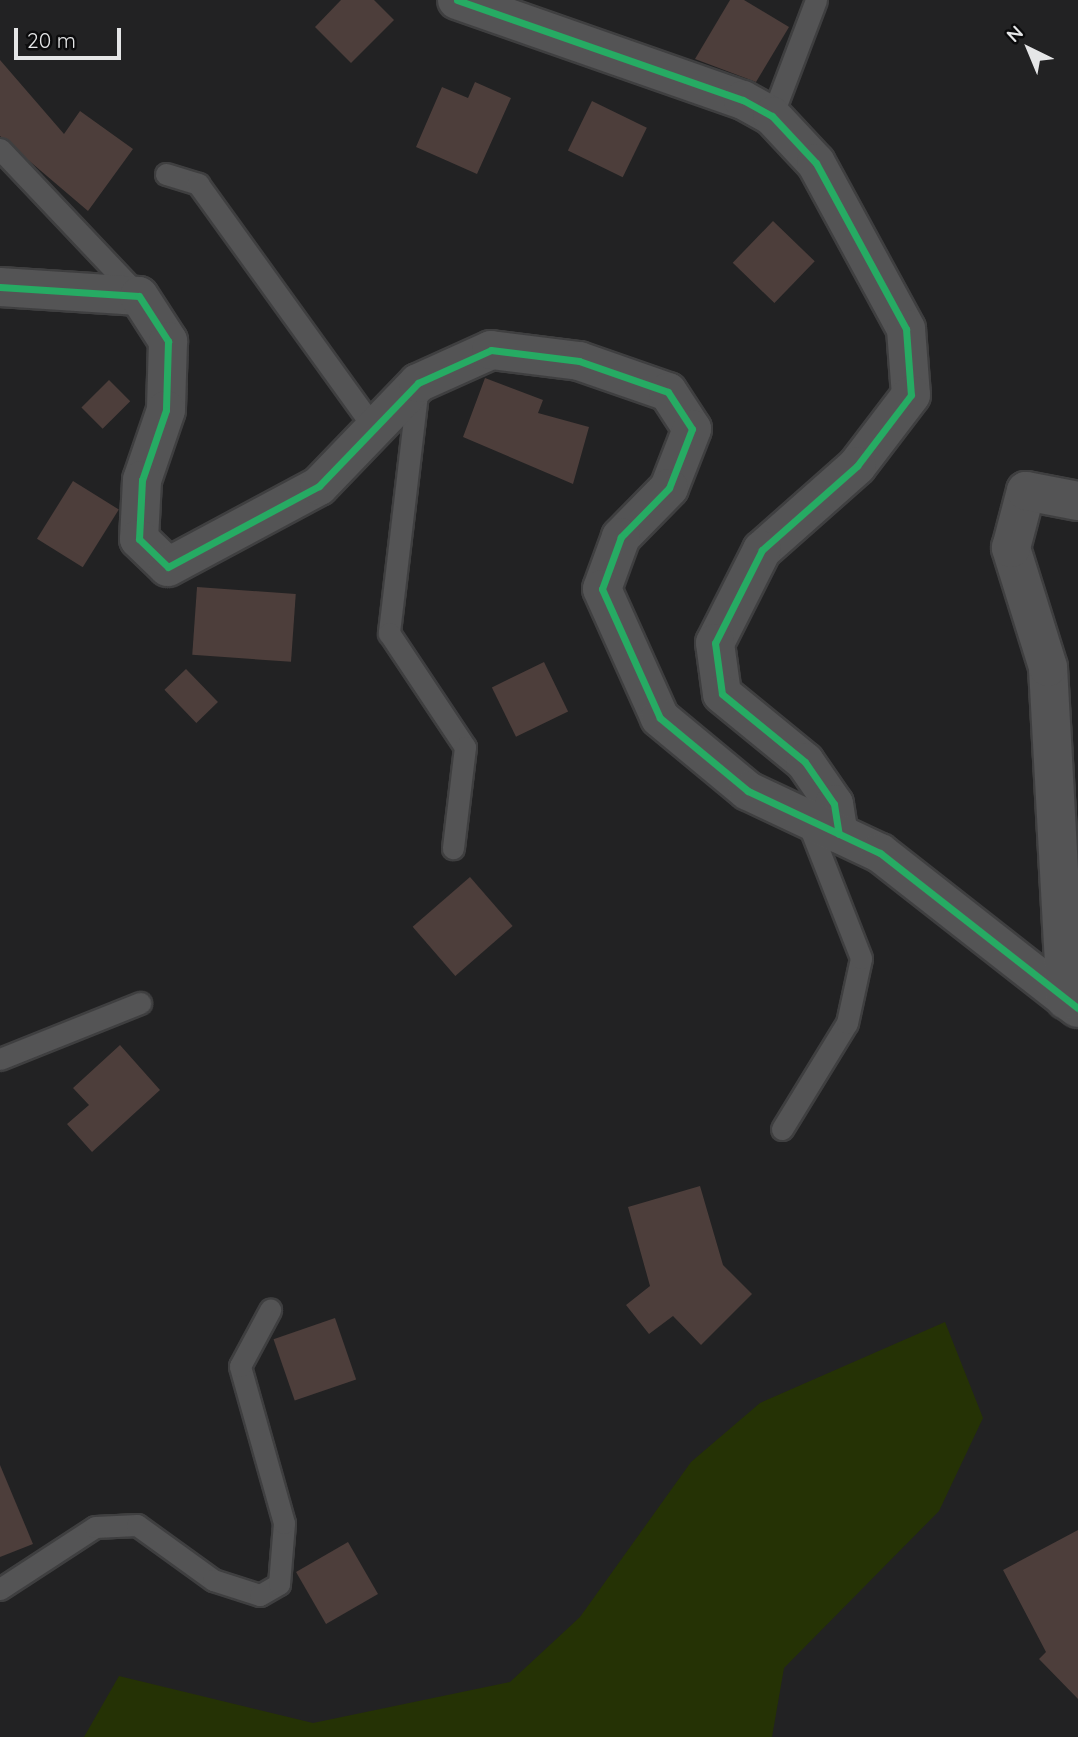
<!DOCTYPE html>
<html>
<head>
<meta charset="utf-8">
<style>
  body { margin:0 }
  #map { position:relative; width:1078px; height:1737px; overflow:hidden; background:#222223; font-family:Quicksand,sans-serif }
  div>[style] { position:absolute }
  .green>* { inset:0; background:#253205 }
  .building>* { inset:0; background:#4d3e3b; transform-origin:0 0 }
  .roads { filter:drop-shadow(2px 0 #3f3f40) drop-shadow(-2px 0 #3f3f40) drop-shadow(0 2px #3f3f40) drop-shadow(0 -2px #3f3f40) }
  .lane>* { height:21px; margin:-10.5px; padding:0 10.5px; transform-origin:10.5px; border-radius:10.5px; background:#545455 }
  .street>* { height:38px; margin:-19px; padding:0 19px; transform-origin:19px; border-radius:19px; background:#545455 }
  .cycleway>* { height:7px; margin:-3.5px; padding:0 3.5px; transform-origin:3.5px; border-radius:3.5px; background:#26ab63 }
  span { translate:-50% -50%; white-space:nowrap; text-align:center; line-height:1.15; -webkit-text-stroke:5px #0b0b0c; paint-order:stroke }
  .north { position:absolute; left:994px; top:14px; width:70px; height:70px; -webkit-text-stroke:5px #0b0b0c; paint-order:stroke; rotate:317deg; font-size:19px; font-weight:700; line-height:28px; text-align:center; color:#e5e6e7 }
  .north::after { content:''; display:block; margin:auto; width:24px; height:32px; background:#e5e6e7; clip-path:polygon(50% 0,100% 100%,50% 72%,0 100%) }
  .scale { position:absolute; left:14px; top:28px; width:107px; height:32px; box-sizing:border-box; border:4px solid #e5e6e7; border-top:0; padding-left:9px; font-size:21px; line-height:24px; white-space:nowrap; color:#e5e6e7; -webkit-text-stroke:5px #0b0b0c; paint-order:stroke }
</style>
</head>
<body>
<div id="map">
  <div class="green">
    <i style="clip-path:polygon(945px 1322px,983px 1418px,939px 1511px,784px 1668px,772px 1737px,84px 1737px,119px 1676px,313px 1723px,510px 1682px,580px 1617px,691px 1462px,760px 1403px)"></i>
  </div>
  <div class="building">
    <i style="clip-path:polygon(341px 0,374px 0,394px 20px,351px 63px,315px 27px)"></i>
    <i style="clip-path:polygon(730px 0,744px 0,789px 27px,756px 82px,695px 59px)"></i>
    <i style="clip-path:polygon(0 60px,64px 134px,80px 111px,133px 149px,88px 211px,0 136px)"></i>
    <i style="clip-path:polygon(475px 82px,511px 98px,477px 174px,416px 147px,442px 87px,468px 98px)"></i>
    <i style="left:592px;top:101px;width:61px;height:55px;rotate:26deg"></i>
    <i style="left:773px;top:221px;width:58px;height:58px;rotate:44deg"></i>
    <i style="clip-path:polygon(485px 378px,543px 400px,538px 413px,589px 427px,573px 484px,463px 437px)"></i>
    <i style="left:109px;top:380px;width:30px;height:39px;rotate:45deg"></i>
    <i style="left:73px;top:481px;width:54px;height:68px;rotate:32deg"></i>
    <i style="left:197px;top:587px;width:99px;height:68px;rotate:4deg"></i>
    <i style="left:544px;top:662px;width:55px;height:58px;rotate:64deg"></i>
    <i style="left:186px;top:669px;width:46px;height:30px;rotate:46deg"></i>
    <i style="left:470px;top:877px;width:65px;height:76px;rotate:49deg"></i>
    <i style="clip-path:polygon(120px 1045px,160px 1090px,92px 1152px,67px 1124px,89px 1105px,73px 1088px)"></i>
    <i style="clip-path:polygon(700px 1186px,723px 1265px,752px 1294px,701px 1345px,673px 1316px,649px 1334px,626px 1305px,650px 1286px,628px 1207px)"></i>
    <i style="left:335px;top:1318px;width:65px;height:65px;rotate:71deg"></i>
    <i style="clip-path:polygon(0 1465px,33px 1544px,0 1557px)"></i>
    <i style="clip-path:polygon(1078px 1530px,1078px 1699px,1039px 1659px,1046px 1652px,1003px 1570px)"></i>
    <i style="left:348px;top:1542px;width:60px;height:60px;rotate:60deg"></i>
  </div>
  <div class="roads">
    <div class="lane">
      <i style="left:772px;top:116px;width:124px;rotate:-69.2deg"></i>
      <i style="left:0;top:149px;width:202px;rotate:46.6deg"></i>
      <i style="left:166px;top:174px;width:34px;rotate:17deg"></i>
      <i style="left:198px;top:184px;width:301px;rotate:54.2deg"></i>
      <i style="left:418px;top:385px;width:250px;rotate:96.7deg"></i>
      <i style="left:389px;top:633px;width:137px;rotate:56.3deg"></i>
      <i style="left:465px;top:747px;width:102px;rotate:96.8deg"></i>
      <i style="left:0;top:1059px;width:151px;rotate:-21.8deg"></i>
      <i style="left:782px;top:1129px;width:124px;rotate:-58.5deg"></i>
      <i style="left:847px;top:1023px;width:66px;rotate:-77.8deg"></i>
      <i style="left:861px;top:958px;width:150px;rotate:-111.4deg"></i>
      <i style="left:0;top:1589px;width:113px;rotate:-33.1deg"></i>
      <i style="left:95px;top:1527px;width:42px;rotate:-2.7deg"></i>
      <i style="left:137px;top:1525px;width:94px;rotate:35.9deg"></i>
      <i style="left:213px;top:1580px;width:49px;rotate:17.7deg"></i>
      <i style="left:260px;top:1595px;width:22px;rotate:-30deg"></i>
      <i style="left:279px;top:1584px;width:61px;rotate:-85.3deg"></i>
      <i style="left:284px;top:1523px;width:163px;rotate:-105.7deg"></i>
      <i style="left:240px;top:1366px;width:64px;rotate:-61.8deg"></i>
    </div>
    <div class="street">
      <i style="left:457px;top:0;width:303px;rotate:19.3deg"></i>
      <i style="left:743px;top:100px;width:33px;rotate:29deg"></i>
      <i style="left:772px;top:116px;width:64px;rotate:46.9deg"></i>
      <i style="left:816px;top:163px;width:189px;rotate:61.5deg"></i>
      <i style="left:906px;top:329px;width:66px;rotate:85.7deg"></i>
      <i style="left:911px;top:395px;width:89px;rotate:127.3deg"></i>
      <i style="left:857px;top:466px;width:127px;rotate:138.5deg"></i>
      <i style="left:762px;top:550px;width:104px;rotate:116.8deg"></i>
      <i style="left:715px;top:643px;width:51px;rotate:82.2deg"></i>
      <i style="left:722px;top:694px;width:107px;rotate:39.3deg"></i>
      <i style="left:805px;top:762px;width:51px;rotate:55.4deg"></i>
      <i style="left:834px;top:804px;width:30px;rotate:81deg"></i>
      <i style="left:0;top:287px;width:139px;rotate:3.7deg"></i>
      <i style="left:139px;top:296px;width:54px;rotate:57.2deg"></i>
      <i style="left:168px;top:341px;width:69px;rotate:91.7deg"></i>
      <i style="left:166px;top:410px;width:74px;rotate:108.9deg"></i>
      <i style="left:142px;top:480px;width:59px;rotate:92.9deg"></i>
      <i style="left:139px;top:539px;width:40px;rotate:44deg"></i>
      <i style="left:168px;top:567px;width:171px;rotate:-28.2deg"></i>
      <i style="left:319px;top:486px;width:143px;rotate:-46.1deg"></i>
      <i style="left:418px;top:383px;width:80px;rotate:-24.3deg"></i>
      <i style="left:491px;top:350px;width:89px;rotate:7.1deg"></i>
      <i style="left:579px;top:361px;width:94px;rotate:19.2deg"></i>
      <i style="left:668px;top:392px;width:44px;rotate:57deg"></i>
      <i style="left:692px;top:429px;width:63px;rotate:111.3deg"></i>
      <i style="left:669px;top:488px;width:69px;rotate:134.4deg"></i>
      <i style="left:621px;top:537px;width:55px;rotate:110.1deg"></i>
      <i style="left:602px;top:589px;width:141px;rotate:65.8deg"></i>
      <i style="left:660px;top:718px;width:114px;rotate:39.7deg"></i>
      <i style="left:748px;top:791px;width:146px;rotate:25.2deg"></i>
      <i style="left:880px;top:853px;width:251px;rotate:38.1deg"></i>
      <i style="left:1066px;top:1000px;width:333px;rotate:-93.1deg"></i>
      <i style="left:1048px;top:667px;width:125px;rotate:-107.3deg"></i>
      <i style="left:1011px;top:548px;width:59px;rotate:-75.3deg"></i>
      <i style="left:1026px;top:491px;width:53px;rotate:10.9deg"></i>
    </div>
  </div>
  <div class="cycleway">
    <i style="left:457px;top:0;width:303px;rotate:19.3deg"></i>
    <i style="left:743px;top:100px;width:33px;rotate:29deg"></i>
    <i style="left:772px;top:116px;width:64px;rotate:46.9deg"></i>
    <i style="left:816px;top:163px;width:189px;rotate:61.5deg"></i>
    <i style="left:906px;top:329px;width:66px;rotate:85.7deg"></i>
    <i style="left:911px;top:395px;width:89px;rotate:127.3deg"></i>
    <i style="left:857px;top:466px;width:127px;rotate:138.5deg"></i>
    <i style="left:762px;top:550px;width:104px;rotate:116.8deg"></i>
    <i style="left:715px;top:643px;width:51px;rotate:82.2deg"></i>
    <i style="left:722px;top:694px;width:107px;rotate:39.3deg"></i>
    <i style="left:805px;top:762px;width:51px;rotate:55.4deg"></i>
    <i style="left:834px;top:804px;width:30px;rotate:81deg"></i>
    <i style="left:0;top:287px;width:139px;rotate:3.7deg"></i>
    <i style="left:139px;top:296px;width:54px;rotate:57.2deg"></i>
    <i style="left:168px;top:341px;width:69px;rotate:91.7deg"></i>
    <i style="left:166px;top:410px;width:74px;rotate:108.9deg"></i>
    <i style="left:142px;top:480px;width:59px;rotate:92.9deg"></i>
    <i style="left:139px;top:539px;width:40px;rotate:44deg"></i>
    <i style="left:168px;top:567px;width:171px;rotate:-28.2deg"></i>
    <i style="left:319px;top:486px;width:143px;rotate:-46.1deg"></i>
    <i style="left:418px;top:383px;width:80px;rotate:-24.3deg"></i>
    <i style="left:491px;top:350px;width:89px;rotate:7.1deg"></i>
    <i style="left:579px;top:361px;width:94px;rotate:19.2deg"></i>
    <i style="left:668px;top:392px;width:44px;rotate:57deg"></i>
    <i style="left:692px;top:429px;width:63px;rotate:111.3deg"></i>
    <i style="left:669px;top:488px;width:69px;rotate:134.4deg"></i>
    <i style="left:621px;top:537px;width:55px;rotate:110.1deg"></i>
    <i style="left:602px;top:589px;width:141px;rotate:65.8deg"></i>
    <i style="left:660px;top:718px;width:114px;rotate:39.7deg"></i>
    <i style="left:748px;top:791px;width:146px;rotate:25.2deg"></i>
    <i style="left:880px;top:853px;width:251px;rotate:38.1deg"></i>
  </div>
  <div class="north">N</div>
  <div class="scale">20 m</div>
</div>
</body>
</html>
